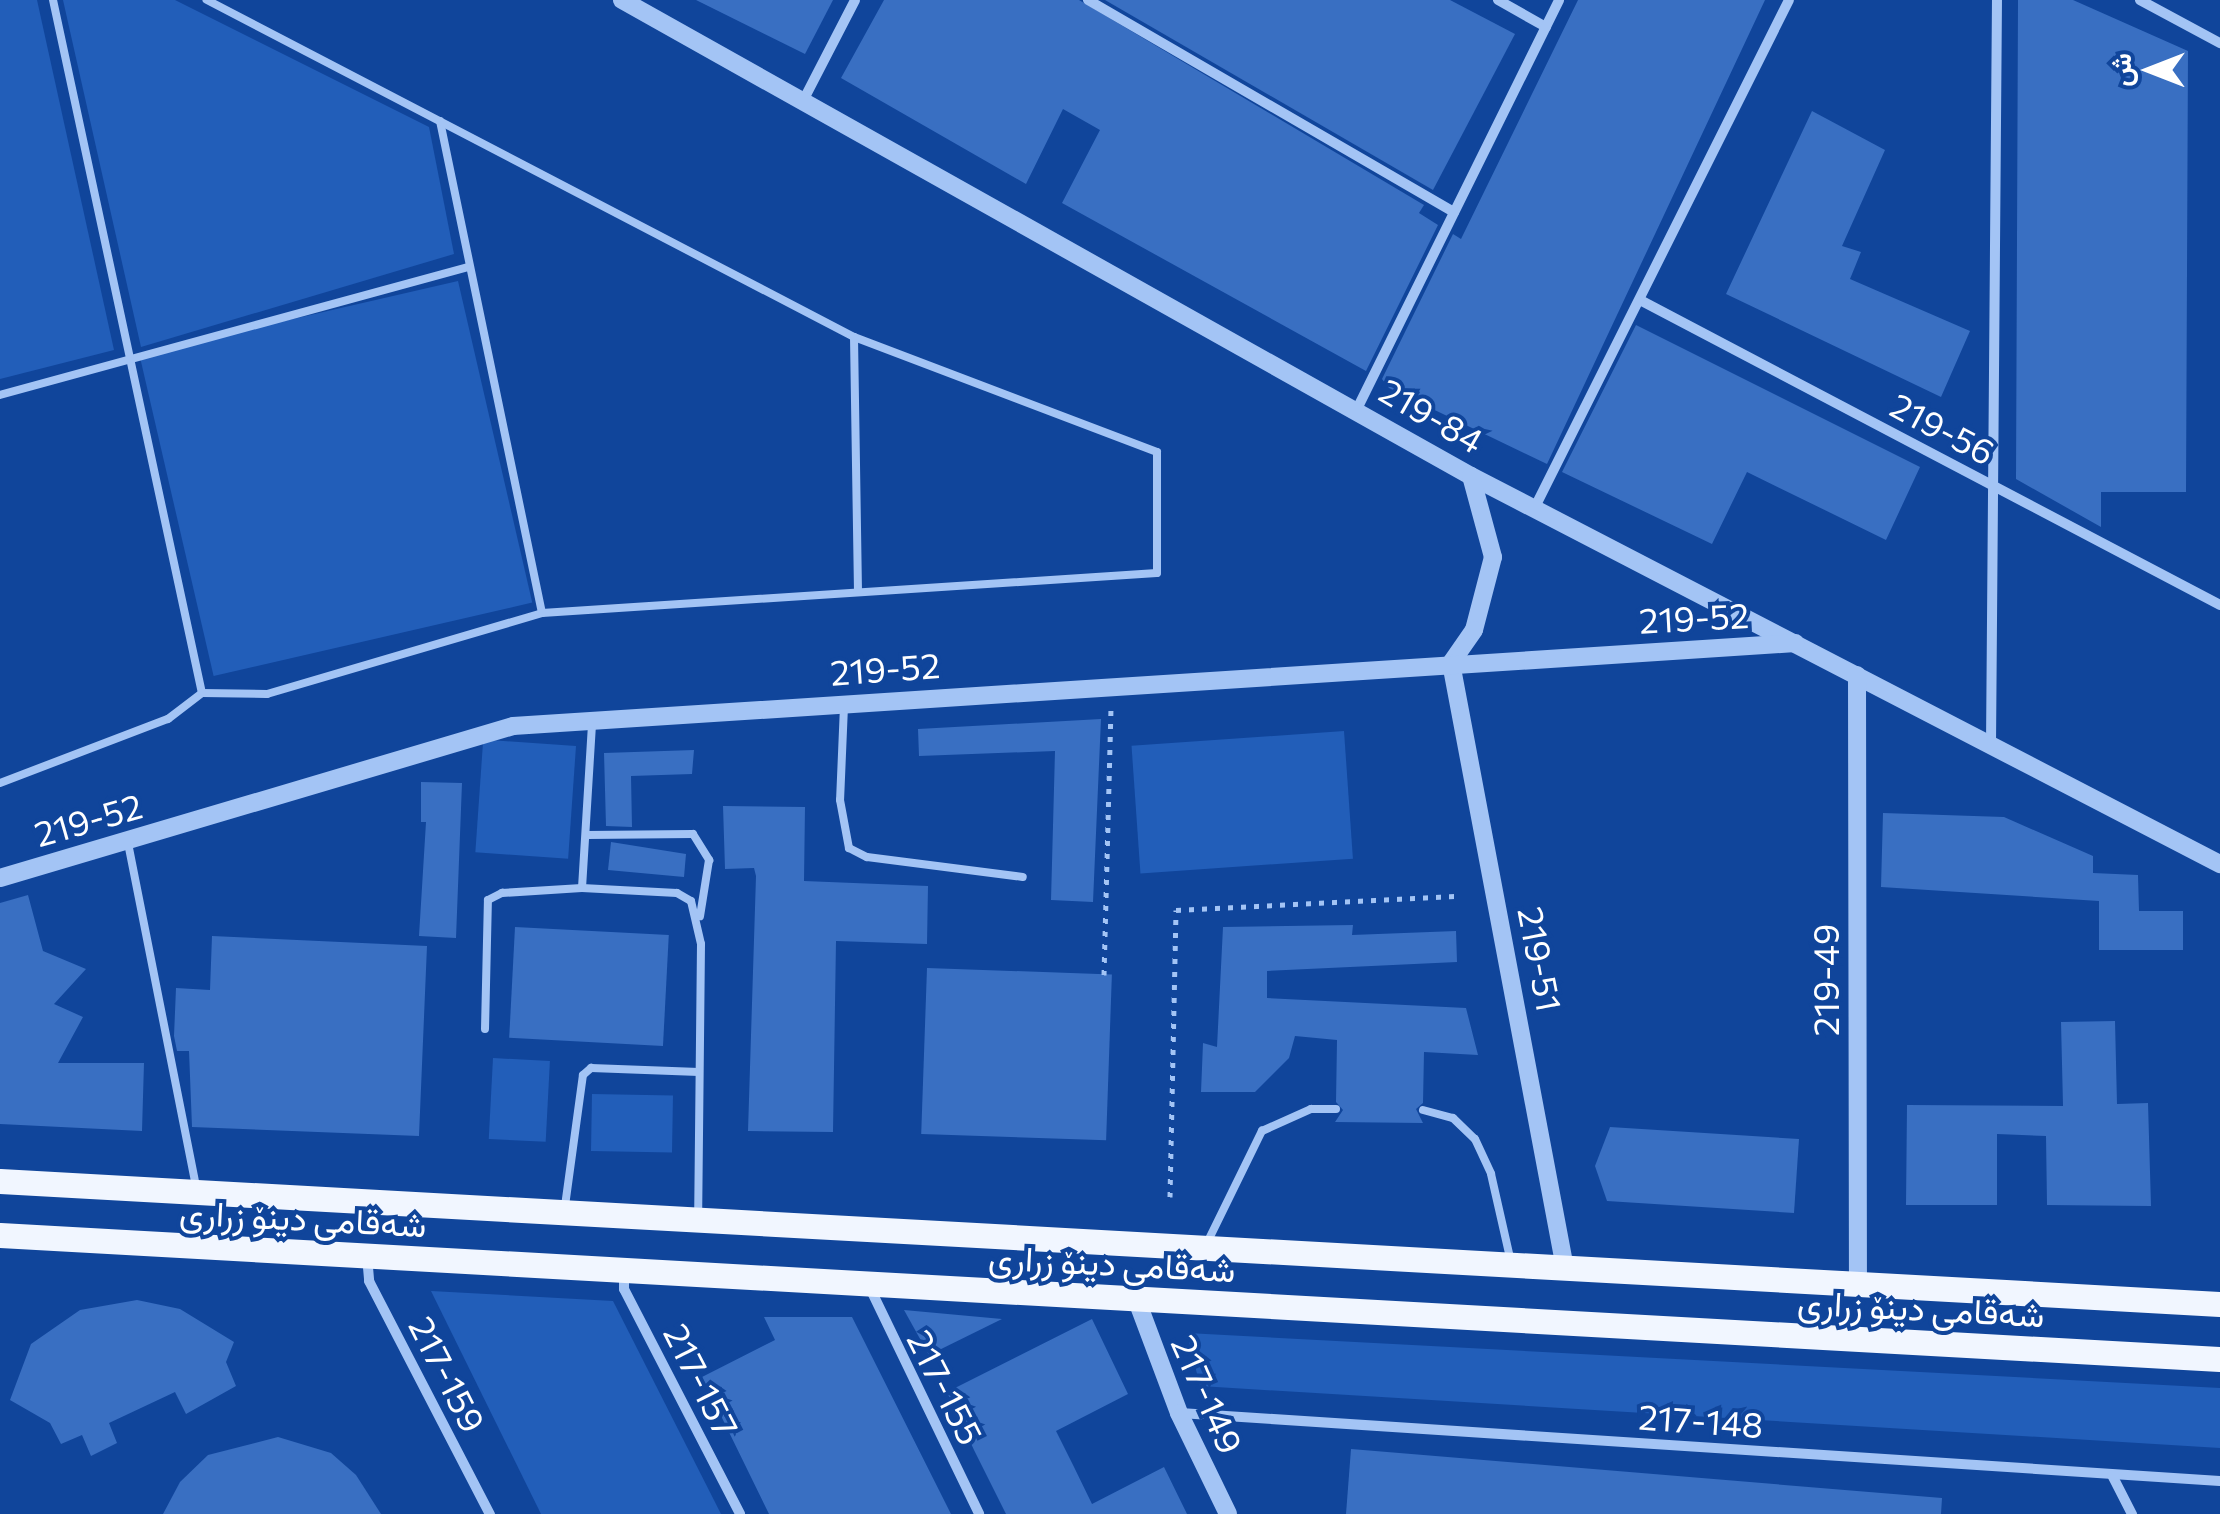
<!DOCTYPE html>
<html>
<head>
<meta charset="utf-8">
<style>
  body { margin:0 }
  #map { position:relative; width:2220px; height:1514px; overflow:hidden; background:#10459b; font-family:Commissioner,Vazirmatn,sans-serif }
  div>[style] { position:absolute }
  .green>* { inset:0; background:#225eb9; transform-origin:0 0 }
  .building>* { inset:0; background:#396fc2; transform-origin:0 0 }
  .path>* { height:5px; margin-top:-2.5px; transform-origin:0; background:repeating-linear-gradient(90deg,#a3c4f5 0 5px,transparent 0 13px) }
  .service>* { height:8px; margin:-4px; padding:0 4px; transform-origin:4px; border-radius:4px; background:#a3c4f5 }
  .minor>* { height:10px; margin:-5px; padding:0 5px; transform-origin:5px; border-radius:5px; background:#a3c4f5 }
  .tertiary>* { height:18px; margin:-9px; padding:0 9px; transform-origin:9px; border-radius:9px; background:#a3c4f5 }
  .primary>* { height:25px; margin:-12.5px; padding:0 12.5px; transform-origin:12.5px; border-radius:12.5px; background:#f1f6ff }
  span { translate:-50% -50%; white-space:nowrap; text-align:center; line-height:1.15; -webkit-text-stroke:8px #10459b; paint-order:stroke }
  .street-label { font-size:35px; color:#fff }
  .north { position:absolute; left:2100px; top:20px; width:100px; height:100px; -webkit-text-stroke:8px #10459b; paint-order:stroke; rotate:270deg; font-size:28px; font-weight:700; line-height:40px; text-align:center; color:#fff }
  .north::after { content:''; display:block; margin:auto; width:35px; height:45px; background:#fff; clip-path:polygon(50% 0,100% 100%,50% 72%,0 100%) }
</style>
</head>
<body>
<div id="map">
  <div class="green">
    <i style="clip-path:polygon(0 0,37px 0,114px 350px,0 379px)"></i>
    <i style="clip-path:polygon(63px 0,175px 0,429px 127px,454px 254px,141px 347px)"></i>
    <i style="left:458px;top:281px;width:330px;height:327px;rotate:77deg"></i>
    <i style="left:1344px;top:731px;width:128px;height:213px;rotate:86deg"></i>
    <i style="left:576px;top:746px;width:113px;height:93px;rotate:94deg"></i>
    <i style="left:493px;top:1058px;width:57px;height:81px;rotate:3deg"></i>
    <i style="left:592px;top:1094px;width:81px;height:57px;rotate:1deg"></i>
    <i style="clip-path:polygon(431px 1291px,613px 1301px,721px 1514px,541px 1514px)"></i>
    <i style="clip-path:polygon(1187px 1333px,2220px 1388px,2220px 1448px,1200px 1386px)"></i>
  </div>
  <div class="building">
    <i style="clip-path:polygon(696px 0,833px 0,805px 54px)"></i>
    <i style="clip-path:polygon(884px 0,1079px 0,1424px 205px,1419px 213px,1438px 225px,1366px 371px,1062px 203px,1100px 130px,1063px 109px,1026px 184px,841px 78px)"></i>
    <i style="clip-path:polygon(1105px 0,1450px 0,1515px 34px,1433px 190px)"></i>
    <i style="clip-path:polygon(1578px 0,1765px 0,1547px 464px,1389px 388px,1382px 379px,1453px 234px,1461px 239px)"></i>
    <i style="clip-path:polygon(2018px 0,2073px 0,2188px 51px,2186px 492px,2101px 492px,2101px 527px,2016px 479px)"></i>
    <i style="clip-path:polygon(1812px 111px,1885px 150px,1842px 246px,1861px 252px,1850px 279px,1970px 331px,1941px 397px,1726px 294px)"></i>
    <i style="clip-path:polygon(1636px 325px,1920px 467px,1886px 540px,1747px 472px,1712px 544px,1562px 472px)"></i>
    <i style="clip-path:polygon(1101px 719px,1093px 902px,1051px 900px,1055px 751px,919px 756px,918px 729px)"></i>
    <i style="clip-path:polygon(694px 750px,692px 774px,631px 776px,632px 827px,606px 826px,604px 753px)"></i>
    <i style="clip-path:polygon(421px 782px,462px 783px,456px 938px,419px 936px,426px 822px,421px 822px)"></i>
    <i style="clip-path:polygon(723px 806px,805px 807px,804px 881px,928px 886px,927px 944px,836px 941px,833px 1132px,748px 1131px,756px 876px,754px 868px,725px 869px)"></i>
    <i style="clip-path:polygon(1883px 813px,2004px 817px,2093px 856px,2093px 873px,2138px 875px,2139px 911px,2183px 911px,2183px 950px,2099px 950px,2099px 901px,1881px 887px)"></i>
    <i style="clip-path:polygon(611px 842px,686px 854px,684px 877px,608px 870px)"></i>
    <i style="clip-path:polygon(28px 895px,43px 951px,86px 969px,54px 1004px,83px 1017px,58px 1063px,144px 1063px,142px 1131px,0 1124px,0 903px)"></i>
    <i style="clip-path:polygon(1353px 925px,1352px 935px,1456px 931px,1457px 962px,1267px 971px,1267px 998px,1466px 1008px,1478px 1055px,1424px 1052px,1423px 1103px,1416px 1109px,1423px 1123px,1335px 1122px,1343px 1110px,1336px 1102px,1337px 1040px,1295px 1036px,1289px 1058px,1255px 1092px,1201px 1092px,1203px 1043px,1217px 1047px,1223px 927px)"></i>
    <i style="left:515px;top:927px;width:154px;height:111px;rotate:3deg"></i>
    <i style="clip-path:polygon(212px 936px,427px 946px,419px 1136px,192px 1127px,189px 1051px,177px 1051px,174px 1036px,176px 988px,210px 990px)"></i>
    <i style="left:927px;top:968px;width:185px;height:166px;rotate:2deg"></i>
    <i style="clip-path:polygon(2115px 1021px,2117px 1104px,2148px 1103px,2151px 1206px,2047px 1205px,2046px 1136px,1997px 1134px,1997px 1205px,1906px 1205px,1907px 1105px,2063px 1106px,2061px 1022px)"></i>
    <i style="clip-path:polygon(1610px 1127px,1799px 1139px,1794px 1213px,1607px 1201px,1595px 1166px)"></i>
    <i style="clip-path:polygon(137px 1300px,180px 1309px,234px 1342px,226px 1362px,236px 1386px,186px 1414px,175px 1392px,109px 1423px,117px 1443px,91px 1456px,82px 1435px,61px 1444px,50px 1423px,10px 1400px,31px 1344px,80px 1310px)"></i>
    <i style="clip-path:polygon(904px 1310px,1002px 1319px,929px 1355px)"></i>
    <i style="clip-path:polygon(764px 1317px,852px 1317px,951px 1514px,769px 1514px,702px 1377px,775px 1340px)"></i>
    <i style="clip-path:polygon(1092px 1319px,1128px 1394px,1056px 1431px,1074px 1467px,1092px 1504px,1164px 1467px,1187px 1514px,1006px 1514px,974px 1450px,947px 1392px)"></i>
    <i style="clip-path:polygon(278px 1437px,331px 1453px,356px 1475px,381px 1514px,163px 1514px,180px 1482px,208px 1455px)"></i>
    <i style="clip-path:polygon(1351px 1449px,1942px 1498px,1941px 1514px,1346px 1514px)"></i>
  </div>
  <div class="path">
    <i style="left:1104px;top:975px;width:267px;rotate:-88.5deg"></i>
    <i style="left:1170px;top:1197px;width:287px;rotate:-88.8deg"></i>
    <i style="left:1176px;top:910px;width:279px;rotate:-2.9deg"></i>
  </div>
  <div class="service">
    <i style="left:53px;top:0;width:709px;rotate:77.87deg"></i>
    <i style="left:440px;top:121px;width:502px;rotate:78.29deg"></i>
    <i style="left:854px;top:337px;width:254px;rotate:89.1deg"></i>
    <i style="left:0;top:395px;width:484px;rotate:-15.3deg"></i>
    <i style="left:844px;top:706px;width:94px;rotate:92.4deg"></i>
    <i style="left:840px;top:800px;width:49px;rotate:79.4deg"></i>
    <i style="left:849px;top:848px;width:20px;rotate:27deg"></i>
    <i style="left:867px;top:857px;width:157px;rotate:7.3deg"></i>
    <i style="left:0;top:783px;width:180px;rotate:-20.9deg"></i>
    <i style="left:168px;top:719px;width:43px;rotate:-37.4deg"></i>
    <i style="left:202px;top:693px;width:65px;rotate:0.9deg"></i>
    <i style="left:267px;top:694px;width:287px;rotate:-16.4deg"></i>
    <i style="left:542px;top:613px;width:616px;rotate:-3.72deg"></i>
    <i style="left:1157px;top:573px;width:121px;rotate:-90deg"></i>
    <i style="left:1157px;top:452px;width:324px;rotate:-159.2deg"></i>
    <i style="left:854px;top:337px;width:730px;rotate:-152.49deg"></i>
    <i style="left:587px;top:835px;width:106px;rotate:-0.5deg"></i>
    <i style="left:693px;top:834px;width:31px;rotate:58deg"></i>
    <i style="left:709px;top:860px;width:57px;rotate:99.1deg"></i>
    <i style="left:128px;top:843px;width:351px;rotate:78.8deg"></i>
    <i style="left:582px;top:888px;width:165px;rotate:-86.5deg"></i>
    <i style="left:485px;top:1029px;width:129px;rotate:-88.7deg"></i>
    <i style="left:488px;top:900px;width:16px;rotate:-27deg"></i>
    <i style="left:502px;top:893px;width:80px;rotate:-3.6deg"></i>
    <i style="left:582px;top:888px;width:95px;rotate:3deg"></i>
    <i style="left:677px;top:893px;width:16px;rotate:30deg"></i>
    <i style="left:691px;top:901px;width:44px;rotate:76.9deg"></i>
    <i style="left:701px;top:944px;width:269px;rotate:90.6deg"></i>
    <i style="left:1423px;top:1110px;width:31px;rotate:15deg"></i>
    <i style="left:1453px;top:1118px;width:30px;rotate:44deg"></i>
    <i style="left:1475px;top:1139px;width:38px;rotate:65deg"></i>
    <i style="left:1491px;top:1174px;width:90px;rotate:77.2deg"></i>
    <i style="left:565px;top:1206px;width:132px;rotate:-82.2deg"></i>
    <i style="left:583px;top:1075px;width:11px;rotate:-41deg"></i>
    <i style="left:591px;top:1068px;width:108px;rotate:2.1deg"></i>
    <i style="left:1208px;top:1241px;width:123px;rotate:-63.9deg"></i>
    <i style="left:1262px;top:1131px;width:54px;rotate:-24.2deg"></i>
    <i style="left:1311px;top:1109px;width:25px"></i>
  </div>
  <div class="minor">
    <i style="left:1088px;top:0;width:423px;rotate:30.1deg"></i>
    <i style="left:1498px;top:0;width:55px;rotate:29.4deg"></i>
    <i style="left:2140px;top:0;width:91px;rotate:28.3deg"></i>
    <i style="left:804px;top:99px;width:111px;rotate:-62.7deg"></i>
    <i style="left:1640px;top:300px;width:655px;rotate:27.74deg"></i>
    <i style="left:1357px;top:409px;width:456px;rotate:-63.7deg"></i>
    <i style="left:1534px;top:509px;width:569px;rotate:-63.39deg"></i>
    <i style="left:1991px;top:745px;width:745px;rotate:-89.54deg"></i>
    <i style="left:367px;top:1256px;width:25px;rotate:85deg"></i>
    <i style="left:369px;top:1281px;width:263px;rotate:62.6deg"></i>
    <i style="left:624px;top:1273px;width:16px;rotate:90deg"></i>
    <i style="left:624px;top:1289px;width:253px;rotate:62.7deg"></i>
    <i style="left:869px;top:1286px;width:253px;rotate:64.2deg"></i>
    <i style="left:1180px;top:1413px;width:1042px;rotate:3.74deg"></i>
    <i style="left:2112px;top:1475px;width:44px;rotate:62.9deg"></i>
  </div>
  <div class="tertiary">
    <i style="left:622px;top:0;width:973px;rotate:29.28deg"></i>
    <i style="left:1471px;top:476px;width:844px;rotate:27.39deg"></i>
    <i style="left:1471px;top:476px;width:84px;rotate:74.8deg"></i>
    <i style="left:1493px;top:557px;width:75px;rotate:104.6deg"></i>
    <i style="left:1474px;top:630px;width:40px;rotate:124.9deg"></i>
    <i style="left:1451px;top:663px;width:616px;rotate:79.33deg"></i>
    <i style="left:1857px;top:675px;width:609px;rotate:89.91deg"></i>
    <i style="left:0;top:878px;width:535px;rotate:-16.5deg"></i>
    <i style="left:513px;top:726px;width:1285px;rotate:-3.7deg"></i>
    <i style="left:1136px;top:1298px;width:123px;rotate:69.5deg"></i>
    <i style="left:1179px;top:1413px;width:112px;rotate:64.1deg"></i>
  </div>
  <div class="primary">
    <i style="left:0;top:1181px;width:2223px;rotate:3.17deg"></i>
    <i style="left:0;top:1235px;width:2223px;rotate:3.2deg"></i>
  </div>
  <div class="street-label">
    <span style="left:1432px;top:415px;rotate:30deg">219-84</span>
    <span style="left:1943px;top:428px;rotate:28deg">219-56</span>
    <span style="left:1694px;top:617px;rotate:-3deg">219-52</span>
    <span style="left:885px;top:668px;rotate:-4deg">219-52</span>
    <span style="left:88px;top:819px;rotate:-16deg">219-52</span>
    <span style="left:1541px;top:959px;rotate:79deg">219-51</span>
    <span style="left:1825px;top:980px;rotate:-90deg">219-49</span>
    <span style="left:303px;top:1217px;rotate:3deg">شەقامی دینۆ زراری</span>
    <span style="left:1112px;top:1262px;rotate:3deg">شەقامی دینۆ زراری</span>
    <span style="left:1921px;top:1307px;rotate:3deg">شەقامی دینۆ زراری</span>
    <span style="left:448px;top:1374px;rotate:63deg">217-159</span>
    <span style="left:702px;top:1380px;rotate:63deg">217-157</span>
    <span style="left:946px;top:1387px;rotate:63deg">217-155</span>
    <span style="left:1208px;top:1394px;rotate:66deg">217-149</span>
    <span style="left:1701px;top:1420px;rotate:4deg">217-148</span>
  </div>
  <div class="north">ش</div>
</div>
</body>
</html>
